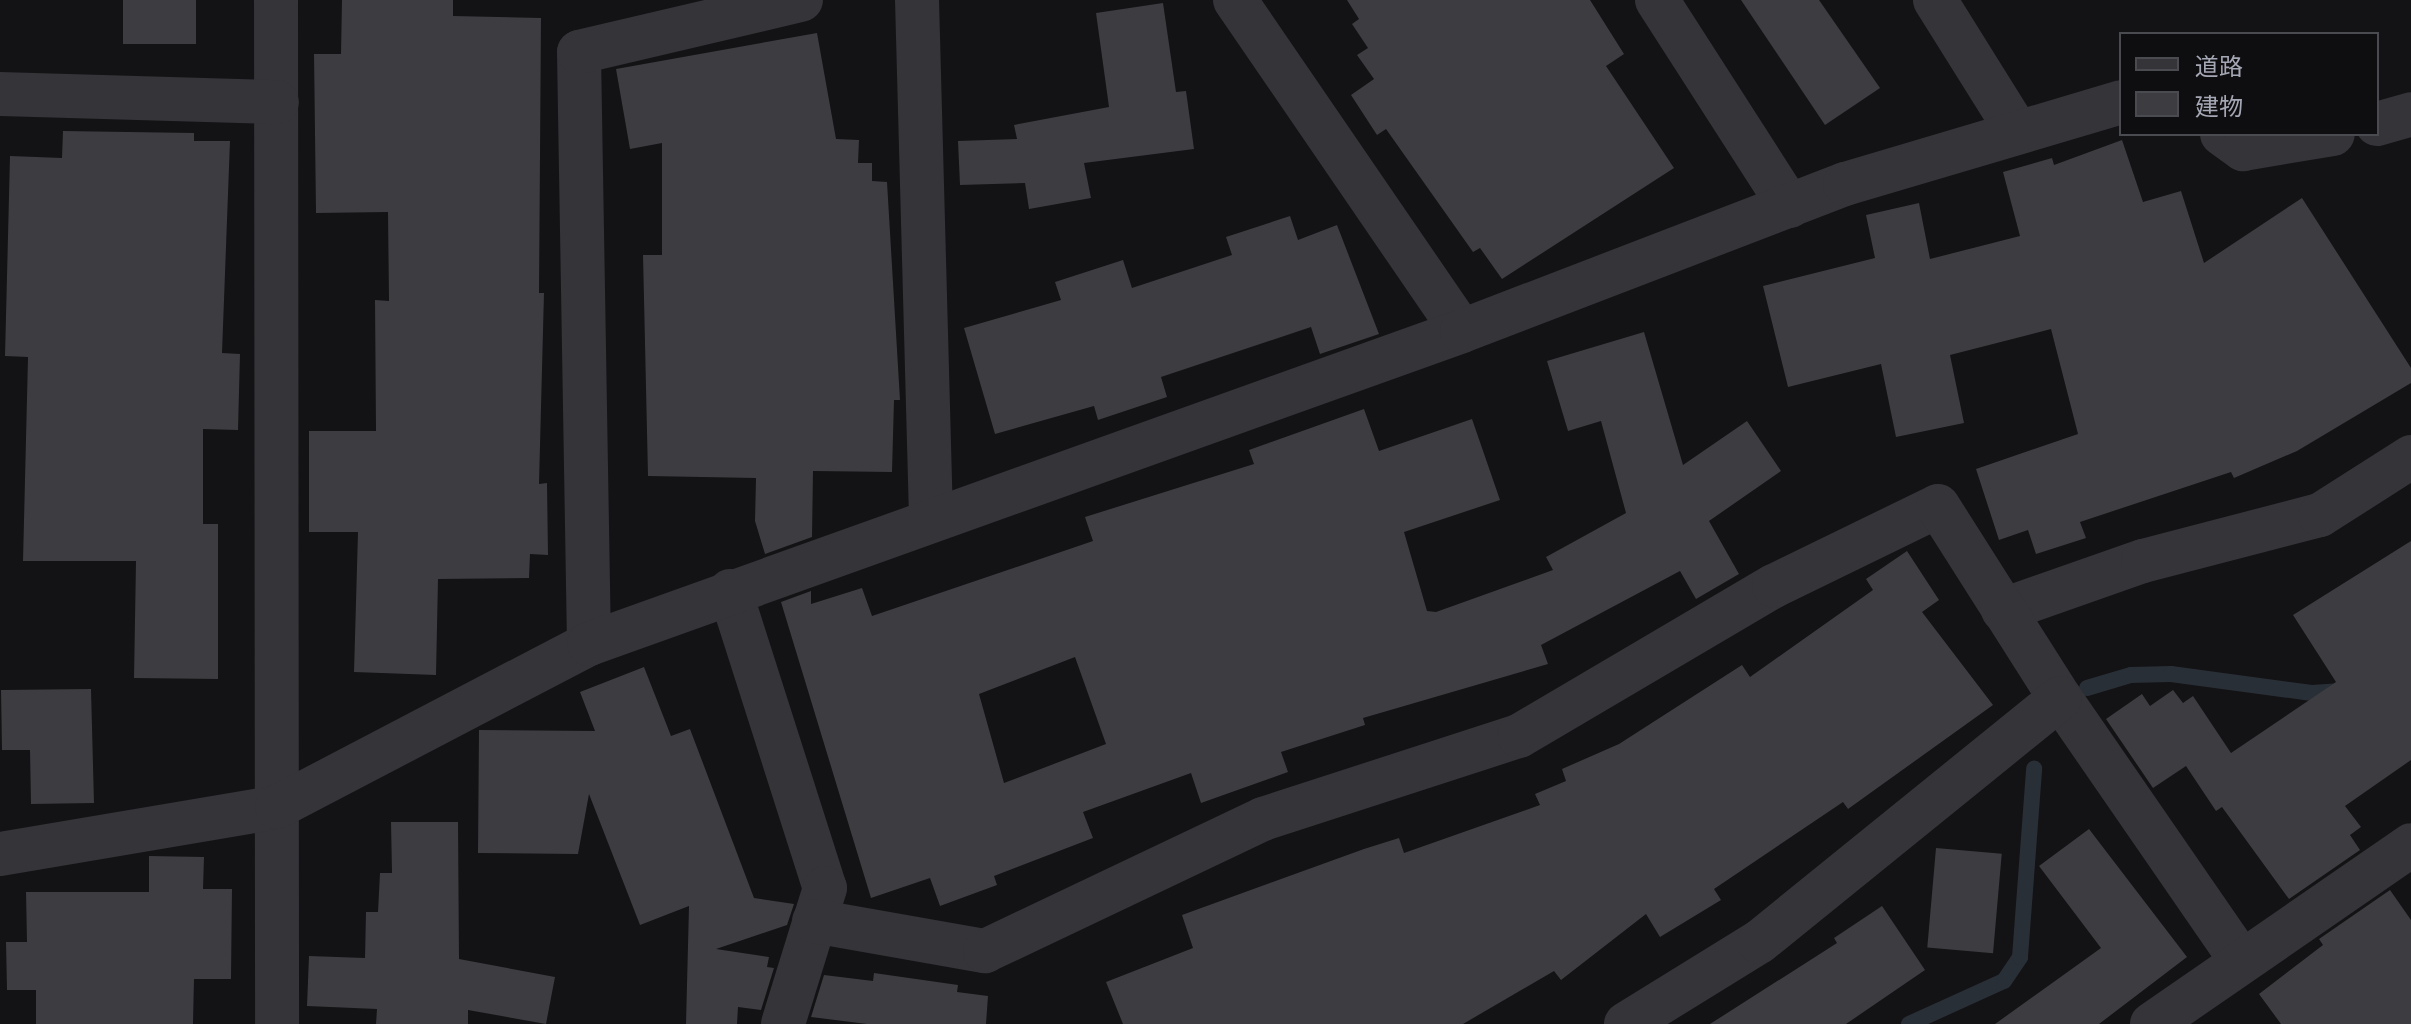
<!DOCTYPE html>
<html>
<head>
<meta charset="utf-8">
<style>
  body { margin:0 }
  #map { position:relative; width:2411px; height:1024px; overflow:hidden; background:#131214; font-family:Raleway,"Noto Sans JP",sans-serif }
  div>[style] { position:absolute }
  .stream>* { height:16px; margin:-8px; padding:0 8px; transform-origin:8px; border-radius:8px; background:#292f37 }
  .building>* { inset:0; background:#3d3c41; transform-origin:0 0 }
  .minor>* { height:44px; margin:-22px; padding:0 22px; transform-origin:22px; border-radius:22px; background:#343439 }
  span { translate:-50% -50%; white-space:nowrap; text-align:center; line-height:1.15; -webkit-text-stroke:8px #0e0d0f; paint-order:stroke }
  .legend { position:absolute; left:2119px; top:32px; width:260px; height:104px; box-sizing:border-box; background:#0e0d0f; border:2px solid #4a4b51; margin:0; padding:10px 14px; list-style:none; font-size:24px; color:#a4a7b4 }
  .legend li { display:flex; align-items:center; gap:16px; height:40px }
  .legend b { width:40px; border:2px solid #4a4b51 }
</style>
</head>
<body>
<div id="map">
  <div class="stream">
    <i style="left:2087px;top:688px;width:46px;rotate:-16.5deg"></i>
    <i style="left:2131px;top:675px;width:40px;rotate:-1.4deg"></i>
    <i style="left:2171px;top:674px;width:142px;rotate:7.7deg"></i>
    <i style="left:2312px;top:693px;width:30px;rotate:-4deg"></i>
    <i style="left:1909px;top:1024px;width:104px;rotate:-24.4deg"></i>
    <i style="left:2004px;top:981px;width:29px;rotate:-56deg"></i>
    <i style="left:2020px;top:957px;width:189px;rotate:-85.7deg"></i>
  </div>
  <div class="building">
    <i style="left:123px;top:0;width:73px;height:44px"></i>
    <i style="clip-path:polygon(342px 0,453px 0,453px 16px,541px 18px,539px 293px,544px 293px,539px 484px,547px 483px,548px 555px,530px 554px,529px 578px,438px 579px,436px 675px,354px 672px,358px 532px,309px 532px,309px 431px,376px 431px,375px 300px,389px 301px,388px 212px,316px 213px,314px 54px,341px 54px)"></i>
    <i style="clip-path:polygon(1347px 0,1590px 0,1624px 54px,1606px 66px,1674px 168px,1502px 279px,1480px 248px,1473px 252px,1386px 129px,1377px 135px,1351px 95px,1374px 79px,1357px 55px,1368px 48px,1352px 24px,1359px 19px)"></i>
    <i style="clip-path:polygon(1741px 0,1819px 0,1880px 88px,1825px 125px)"></i>
    <i style="clip-path:polygon(1163px 3px,1176px 92px,1186px 91px,1194px 149px,1084px 163px,1091px 198px,1029px 209px,1025px 183px,960px 185px,958px 141px,1017px 139px,1014px 125px,1109px 107px,1096px 13px)"></i>
    <i style="clip-path:polygon(817px 33px,836px 139px,859px 140px,858px 163px,872px 163px,872px 181px,887px 182px,900px 400px,894px 400px,892px 472px,813px 471px,812px 537px,765px 554px,755px 521px,756px 478px,648px 476px,643px 255px,662px 255px,662px 143px,630px 149px,616px 69px)"></i>
    <i style="clip-path:polygon(63px 131px,194px 133px,194px 141px,230px 141px,222px 353px,240px 354px,238px 430px,203px 429px,203px 524px,218px 524px,218px 679px,134px 678px,136px 561px,23px 561px,28px 357px,5px 356px,10px 156px,62px 158px)"></i>
    <i style="clip-path:polygon(2122px 140px,2143px 202px,2181px 191px,2204px 263px,2302px 198px,2411px 368px,2411px 383px,2297px 451px,2234px 478px,2231px 472px,2080px 522px,2086px 538px,2036px 554px,2028px 530px,1999px 540px,1976px 469px,2078px 434px,2051px 329px,1950px 355px,1964px 423px,1896px 437px,1881px 364px,1788px 387px,1763px 286px,1875px 258px,1866px 215px,1919px 203px,1930px 259px,2020px 236px,2003px 172px,2052px 158px,2054px 165px)"></i>
    <i style="clip-path:polygon(1290px 216px,1298px 240px,1337px 225px,1379px 334px,1320px 354px,1311px 327px,1161px 377px,1167px 397px,1098px 420px,1094px 406px,995px 434px,964px 328px,1061px 300px,1055px 282px,1123px 260px,1132px 288px,1232px 255px,1226px 237px)"></i>
    <i style="clip-path:polygon(evenodd,1644px 332px,1683px 465px,1747px 421px,1781px 471px,1709px 521px,1739px 574px,1696px 599px,1680px 571px,1541px 645px,1548px 664px,1363px 718px,1365px 725px,1281px 752px,1288px 772px,1201px 803px,1191px 773px,1083px 812px,1093px 838px,994px 876px,997px 885px,940px 906px,930px 878px,871px 898px,781px 602px,811px 591px,811px 604px,862px 588px,872px 616px,1093px 541px,1085px 517px,1254px 464px,1249px 450px,1364px 409px,1379px 451px,1472px 419px,1500px 500px,1404px 532px,1427px 611px,1436px 612px,1553px 570px,1546px 557px,1626px 513px,1601px 421px,1568px 431px,1547px 361px,1644px 332px,1075px 657px,1106px 744px,1004px 783px,979px 694px,1075px 657px)"></i>
    <i style="clip-path:polygon(2411px 541px,2411px 760px,2345px 806px,2361px 827px,2350px 835px,2360px 850px,2289px 899px,2222px 807px,2216px 811px,2186px 766px,2153px 788px,2106px 719px,2142px 694px,2150px 706px,2173px 690px,2183px 703px,2193px 696px,2231px 753px,2336px 682px,2293px 615px)"></i>
    <i style="clip-path:polygon(1907px 551px,1939px 600px,1922px 612px,1993px 705px,1848px 809px,1843px 802px,1714px 889px,1721px 900px,1660px 937px,1646px 914px,1561px 980px,1554px 971px,1463px 1024px,1123px 1024px,1106px 982px,1193px 948px,1182px 915px,1364px 849px,1399px 838px,1404px 853px,1540px 805px,1535px 794px,1566px 781px,1562px 769px,1619px 744px,1742px 665px,1750px 677px,1873px 590px,1866px 579px)"></i>
    <i style="clip-path:polygon(644px 667px,671px 736px,690px 729px,754px 898px,794px 904px,787px 925px,716px 949px,769px 957px,767px 967px,774px 968px,761px 1010px,738px 1007px,737px 1024px,686px 1024px,689px 906px,640px 925px,589px 794px,578px 854px,478px 853px,479px 730px,595px 731px,580px 692px)"></i>
    <i style="clip-path:polygon(91px 689px,94px 803px,31px 804px,30px 750px,2px 750px,1px 690px)"></i>
    <i style="clip-path:polygon(391px 822px,458px 822px,459px 959px,555px 977px,546px 1024px,468px 1010px,468px 1024px,376px 1024px,377px 1009px,307px 1006px,309px 956px,365px 958px,366px 912px,378px 912px,380px 873px,392px 873px)"></i>
    <i style="clip-path:polygon(2089px 829px,2187px 957px,2099px 1024px,1995px 1024px,2101px 948px,2039px 866px)"></i>
    <i style="left:1936px;top:848px;width:66px;height:100px;rotate:5deg"></i>
    <i style="clip-path:polygon(149px 856px,204px 857px,203px 889px,232px 889px,231px 979px,194px 979px,193px 1024px,36px 1024px,36px 990px,7px 990px,6px 942px,27px 942px,26px 892px,149px 892px)"></i>
    <i style="clip-path:polygon(2390px 890px,2411px 920px,2411px 1024px,2281px 1024px,2259px 994px,2323px 945px,2319px 939px)"></i>
    <i style="clip-path:polygon(1882px 906px,1925px 970px,1846px 1024px,1710px 1024px,1837px 943px,1834px 938px)"></i>
    <i style="clip-path:polygon(874px 973px,958px 985px,957px 992px,988px 996px,986px 1024px,867px 1024px,811px 1017px,824px 975px,873px 981px)"></i>
  </div>
  <div class="minor">
    <i style="left:276px;top:0;width:1024px;rotate:89.94deg"></i>
    <i style="left:917px;top:0;width:518px;rotate:88.45deg"></i>
    <i style="left:1235px;top:0;width:401px;rotate:55.6deg"></i>
    <i style="left:1657px;top:0;width:245px;rotate:57.3deg"></i>
    <i style="left:1935px;top:0;width:155px;rotate:58deg"></i>
    <i style="left:0;top:94px;width:277px;rotate:1.7deg"></i>
    <i style="left:2377px;top:124px;width:35px;rotate:-16deg"></i>
    <i style="left:2222px;top:134px;width:26px;rotate:36deg"></i>
    <i style="left:2243px;top:149px;width:91px;rotate:-9.5deg"></i>
    <i style="left:730px;top:591px;width:312px;rotate:72.3deg"></i>
    <i style="left:825px;top:888px;width:142px;rotate:107.2deg"></i>
    <i style="left:2003px;top:610px;width:148px;rotate:-19.3deg"></i>
    <i style="left:2143px;top:561px;width:183px;rotate:-14.6deg"></i>
    <i style="left:2320px;top:515px;width:108px;rotate:-32.5deg"></i>
    <i style="left:589px;top:644px;width:592px;rotate:-90.97deg"></i>
    <i style="left:579px;top:52px;width:228px;rotate:-13.2deg"></i>
    <i style="left:0;top:854px;width:281px;rotate:-9.6deg"></i>
    <i style="left:277px;top:807px;width:352px;rotate:-27.6deg"></i>
    <i style="left:589px;top:644px;width:927px;rotate:-19.72deg"></i>
    <i style="left:1462px;top:331px;width:410px;rotate:-21deg"></i>
    <i style="left:1845px;top:184px;width:288px;rotate:-16.5deg"></i>
    <i style="left:814px;top:921px;width:174px;rotate:10deg"></i>
    <i style="left:985px;top:951px;width:308px;rotate:-25.4deg"></i>
    <i style="left:1263px;top:819px;width:269px;rotate:-18deg"></i>
    <i style="left:1519px;top:736px;width:296px;rotate:-30.5deg"></i>
    <i style="left:1774px;top:586px;width:182px;rotate:-26deg"></i>
    <i style="left:1938px;top:506px;width:227px;rotate:57.6deg"></i>
    <i style="left:2060px;top:698px;width:317px;rotate:55.4deg"></i>
    <i style="left:1626px;top:1024px;width:156px;rotate:-31.7deg"></i>
    <i style="left:1759px;top:942px;width:387px;rotate:-39deg"></i>
    <i style="left:2152px;top:1024px;width:315px;rotate:-34.6deg"></i>
  </div>
  <ul class="legend">
  <li><b style="height:10px;background:#343439"></b>道路</li>
  <li><b style="height:22px;background:#3d3c41"></b>建物</li>
  </ul>
</div>
</body>
</html>
